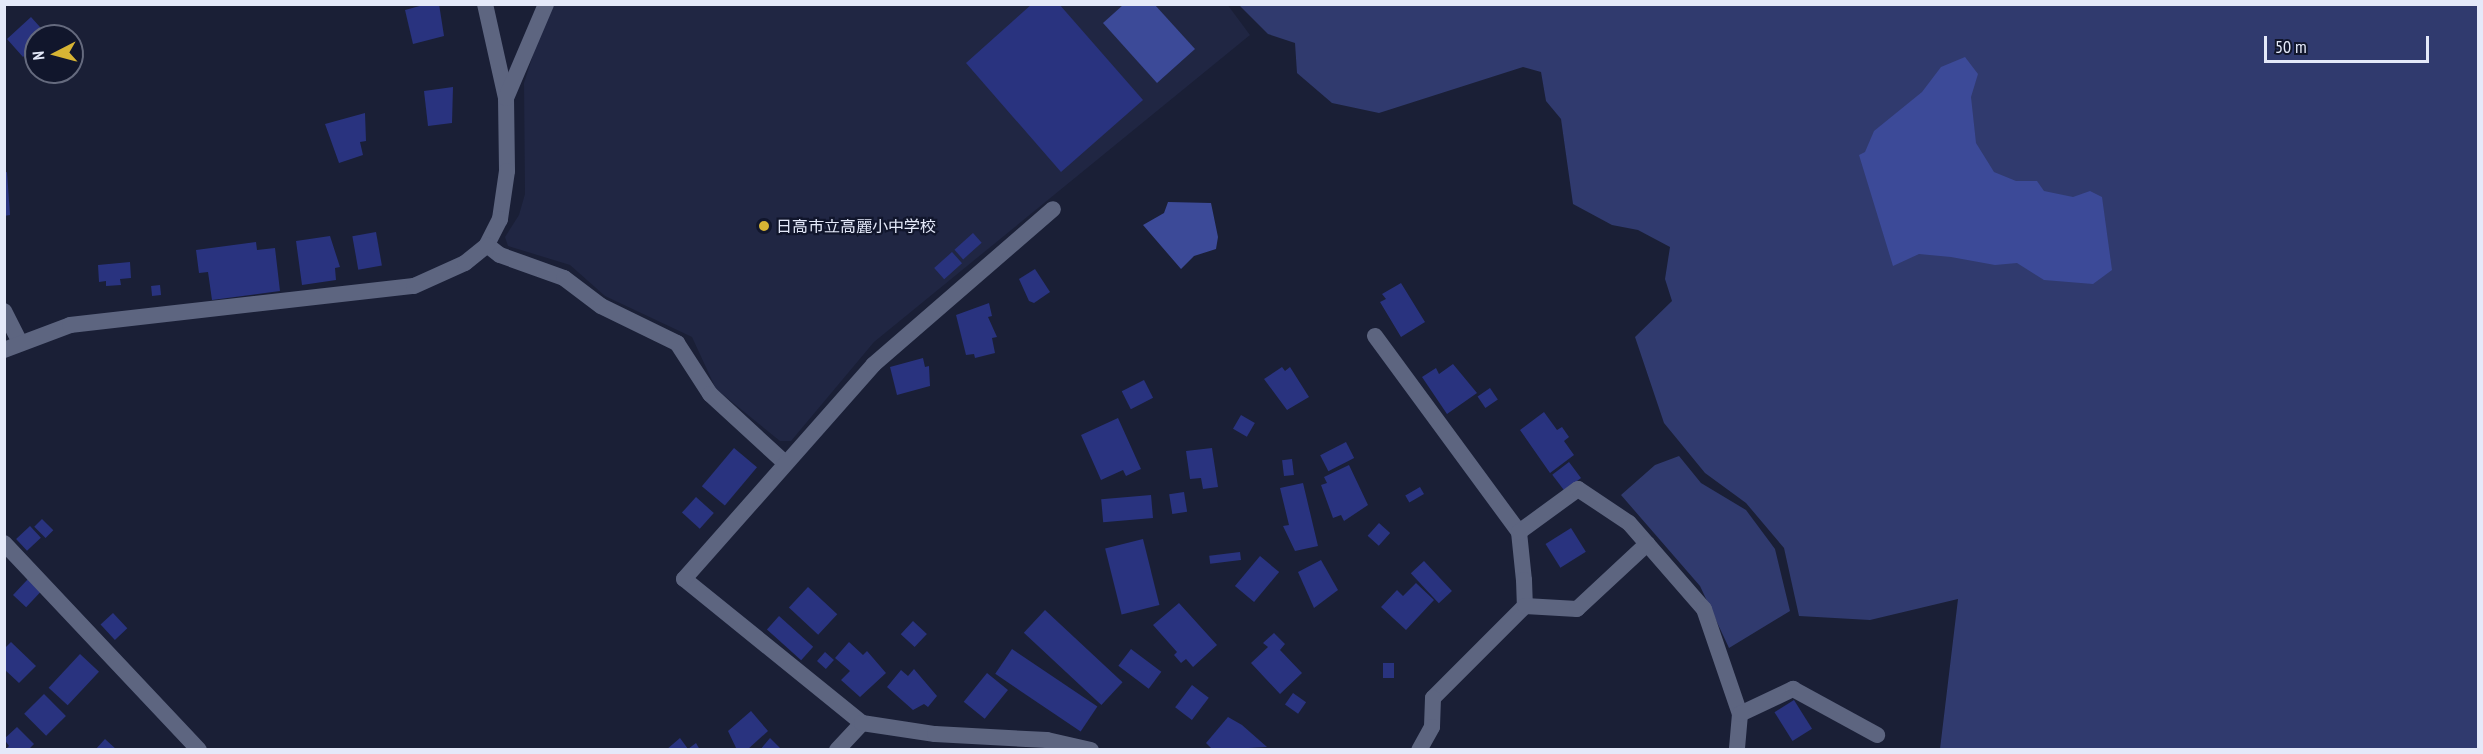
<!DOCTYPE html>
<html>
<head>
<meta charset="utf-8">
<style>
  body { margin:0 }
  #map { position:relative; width:2483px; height:754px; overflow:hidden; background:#1a1f36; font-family:"PT Sans Narrow","Noto Sans JP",sans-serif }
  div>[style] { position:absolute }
  .built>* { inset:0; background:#202643 }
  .green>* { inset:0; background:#303a6e }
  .water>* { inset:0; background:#3c4a98 }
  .building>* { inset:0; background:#29337f; transform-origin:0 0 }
  .minor>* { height:16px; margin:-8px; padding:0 8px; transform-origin:8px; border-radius:8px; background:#5d6580 }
  .tertiary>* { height:16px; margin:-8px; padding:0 8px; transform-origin:8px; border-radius:8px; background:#5d6580 }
  .dots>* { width:16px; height:16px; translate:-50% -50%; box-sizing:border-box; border:3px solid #11162c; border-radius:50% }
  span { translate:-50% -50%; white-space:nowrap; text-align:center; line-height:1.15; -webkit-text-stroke:4.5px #11162c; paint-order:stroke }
  .poi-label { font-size:16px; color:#e4e9f9 }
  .left { translate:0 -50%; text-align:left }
  .frame { position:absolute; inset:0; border:6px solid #e4e9f9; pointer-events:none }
  .north { position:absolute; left:24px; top:24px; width:60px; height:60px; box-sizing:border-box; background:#11162c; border:2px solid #656a7e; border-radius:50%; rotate:264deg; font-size:16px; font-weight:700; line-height:24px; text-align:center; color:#e4e9f9 }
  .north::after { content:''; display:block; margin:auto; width:21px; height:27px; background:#d7b434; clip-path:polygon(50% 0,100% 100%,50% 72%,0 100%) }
  .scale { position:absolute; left:2264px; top:36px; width:165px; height:27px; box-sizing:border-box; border:3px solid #e4e9f9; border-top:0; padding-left:8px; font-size:18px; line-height:21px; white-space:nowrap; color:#e4e9f9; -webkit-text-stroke:4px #11162c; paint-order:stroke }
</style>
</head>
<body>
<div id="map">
  <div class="built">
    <i style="clip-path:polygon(1227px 4px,1250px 35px,874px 342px,791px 441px,780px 441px,716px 389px,692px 337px,605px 296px,570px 265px,508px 246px,505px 237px,519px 215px,525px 194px,524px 83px,549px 5px)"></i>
  </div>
  <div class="green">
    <i style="clip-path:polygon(1239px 5px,2478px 5px,2478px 749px,1940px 749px,1958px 599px,1870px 620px,1799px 616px,1784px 548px,1746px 503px,1705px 473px,1664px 423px,1635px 337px,1672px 301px,1665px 279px,1670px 247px,1638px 230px,1612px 225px,1573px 204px,1561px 119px,1546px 101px,1541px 72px,1523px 67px,1379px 113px,1332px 103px,1297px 73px,1295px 43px,1268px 34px)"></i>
    <i style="clip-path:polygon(1679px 456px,1701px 483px,1746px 510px,1775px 549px,1790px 611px,1729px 648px,1700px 586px,1621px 495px,1655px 465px)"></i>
  </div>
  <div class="water">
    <i style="clip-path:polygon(1123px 5px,1155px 5px,1195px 49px,1157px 83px,1103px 23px)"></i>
    <i style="clip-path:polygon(1965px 57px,1978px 74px,1971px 97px,1976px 143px,1994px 172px,2016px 181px,2037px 181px,2044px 191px,2073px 197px,2090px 191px,2102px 197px,2112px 270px,2093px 284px,2044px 280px,2017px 263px,1995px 265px,1951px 257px,1919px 254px,1893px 266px,1859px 155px,1865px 152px,1874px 131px,1922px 92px,1941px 67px)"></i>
    <i style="clip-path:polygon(1168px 202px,1211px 203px,1218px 237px,1216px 249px,1194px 256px,1181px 269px,1143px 225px,1164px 213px)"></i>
  </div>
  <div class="building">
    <i style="clip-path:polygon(427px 4px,439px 4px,444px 36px,413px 44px,405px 10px)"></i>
    <i style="clip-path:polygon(1032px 4px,1059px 4px,1143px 100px,1061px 172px,966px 63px)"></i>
    <i style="clip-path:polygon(31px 17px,48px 36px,36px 36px,36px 45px,23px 57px,7px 39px)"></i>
    <i style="clip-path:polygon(453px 87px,452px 123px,428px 126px,424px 91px)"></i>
    <i style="clip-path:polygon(365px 113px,366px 141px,360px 142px,363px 155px,339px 163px,325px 124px)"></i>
    <i style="clip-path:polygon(7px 172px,10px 215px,4px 216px,4px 173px)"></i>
    <i style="left:376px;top:232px;width:34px;height:24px;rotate:80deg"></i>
    <i style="left:973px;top:233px;width:13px;height:25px;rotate:48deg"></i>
    <i style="clip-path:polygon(330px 236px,340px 267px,335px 268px,336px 280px,302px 285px,296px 241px)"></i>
    <i style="clip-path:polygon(256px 242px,257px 250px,275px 248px,280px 291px,212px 300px,208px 272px,199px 273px,196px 250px)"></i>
    <i style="left:952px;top:252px;width:15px;height:24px;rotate:48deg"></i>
    <i style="clip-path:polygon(130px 262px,131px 278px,120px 279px,121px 285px,106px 286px,106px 281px,99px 282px,98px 265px)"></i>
    <i style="clip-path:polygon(1035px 269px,1050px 292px,1034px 303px,1029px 301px,1019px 279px)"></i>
    <i style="clip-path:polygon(1401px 283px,1425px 322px,1401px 337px,1380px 302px,1386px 299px,1382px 294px)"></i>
    <i style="left:160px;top:285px;width:10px;height:9px;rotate:84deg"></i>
    <i style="clip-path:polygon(989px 303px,992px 316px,988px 317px,997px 337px,992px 338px,995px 353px,975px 358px,974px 354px,966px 355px,956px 315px)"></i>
    <i style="clip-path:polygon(923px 358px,925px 367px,929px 366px,930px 386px,897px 395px,890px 367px)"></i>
    <i style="clip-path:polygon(1453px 364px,1477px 393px,1447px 414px,1422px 377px,1436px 368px,1439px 374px)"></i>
    <i style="clip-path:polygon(1282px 367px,1285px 371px,1290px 367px,1309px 397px,1287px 410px,1264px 379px)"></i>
    <i style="left:1144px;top:380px;width:20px;height:25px;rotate:63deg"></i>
    <i style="left:1490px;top:388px;width:14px;height:15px;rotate:56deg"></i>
    <i style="clip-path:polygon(1544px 412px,1557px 430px,1562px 427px,1569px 437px,1564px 441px,1574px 455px,1550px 473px,1520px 430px)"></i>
    <i style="left:1241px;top:415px;width:16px;height:16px;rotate:30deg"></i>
    <i style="clip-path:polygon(1118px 418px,1141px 469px,1126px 476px,1123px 470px,1101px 480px,1081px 435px)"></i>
    <i style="left:1346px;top:442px;width:18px;height:29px;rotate:63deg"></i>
    <i style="left:734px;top:448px;width:30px;height:50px;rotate:40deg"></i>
    <i style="clip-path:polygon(1212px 448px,1218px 487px,1203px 489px,1201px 478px,1190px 479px,1186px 451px)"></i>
    <i style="left:1292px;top:459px;width:16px;height:10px;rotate:83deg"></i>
    <i style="left:1569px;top:462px;width:20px;height:21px;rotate:53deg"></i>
    <i style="clip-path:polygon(1349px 465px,1368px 505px,1344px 521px,1341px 515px,1333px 518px,1321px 485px,1327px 483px,1324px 477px)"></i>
    <i style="clip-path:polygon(1303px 483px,1318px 546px,1295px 551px,1283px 526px,1289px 525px,1280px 488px)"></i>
    <i style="left:1420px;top:487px;width:8px;height:17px;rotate:60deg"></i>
    <i style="left:1184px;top:492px;width:20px;height:15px;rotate:81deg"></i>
    <i style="left:1151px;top:495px;width:23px;height:50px;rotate:85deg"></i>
    <i style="left:696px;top:497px;width:24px;height:21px;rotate:42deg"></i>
    <i style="left:42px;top:519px;width:16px;height:11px;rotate:45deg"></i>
    <i style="left:1379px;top:523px;width:15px;height:17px;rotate:42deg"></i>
    <i style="left:30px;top:526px;width:16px;height:19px;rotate:47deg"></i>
    <i style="left:1571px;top:528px;width:28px;height:30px;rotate:58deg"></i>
    <i style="left:1143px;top:539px;width:68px;height:39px;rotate:76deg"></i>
    <i style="left:1240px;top:552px;width:8px;height:31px;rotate:83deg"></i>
    <i style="left:1260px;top:556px;width:25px;height:39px;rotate:40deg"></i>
    <i style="clip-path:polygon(1321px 560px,1338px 590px,1314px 608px,1298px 572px)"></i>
    <i style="left:1424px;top:561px;width:41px;height:18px;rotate:47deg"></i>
    <i style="left:28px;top:579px;width:18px;height:22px;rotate:43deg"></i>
    <i style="clip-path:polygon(1416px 583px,1434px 600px,1406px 630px,1381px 607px,1397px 590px,1403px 596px)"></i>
    <i style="left:808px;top:587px;width:40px;height:28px;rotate:43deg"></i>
    <i style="clip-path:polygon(1179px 603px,1217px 645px,1193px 667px,1186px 659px,1181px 663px,1174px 655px,1177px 652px,1153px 625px)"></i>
    <i style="left:1045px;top:610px;width:106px;height:31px;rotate:43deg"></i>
    <i style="left:113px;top:613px;width:21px;height:17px;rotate:47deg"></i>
    <i style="left:779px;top:616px;width:46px;height:18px;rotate:42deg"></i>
    <i style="left:913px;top:621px;width:19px;height:18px;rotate:43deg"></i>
    <i style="clip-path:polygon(1274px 633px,1285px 644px,1280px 650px,1302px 673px,1280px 694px,1251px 663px,1268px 647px,1263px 643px)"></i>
    <i style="clip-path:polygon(11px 642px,36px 666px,19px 683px,4px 669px,4px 649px)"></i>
    <i style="clip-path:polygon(849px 642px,863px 655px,867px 651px,886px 673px,860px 697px,841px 680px,850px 671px,835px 658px)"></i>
    <i style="left:1012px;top:649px;width:103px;height:30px;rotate:34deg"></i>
    <i style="left:1131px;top:649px;width:38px;height:21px;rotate:37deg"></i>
    <i style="left:825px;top:652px;width:12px;height:12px;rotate:42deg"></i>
    <i style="left:80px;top:654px;width:26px;height:46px;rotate:43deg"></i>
    <i style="left:1383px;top:663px;width:11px;height:15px"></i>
    <i style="clip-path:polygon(914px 669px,937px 696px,928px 707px,924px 704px,913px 710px,887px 687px,901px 670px,908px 676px)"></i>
    <i style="left:987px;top:673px;width:27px;height:37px;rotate:39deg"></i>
    <i style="left:1192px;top:685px;width:21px;height:28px;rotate:37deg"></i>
    <i style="left:1293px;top:693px;width:16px;height:14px;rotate:35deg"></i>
    <i style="left:44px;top:694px;width:31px;height:28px;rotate:45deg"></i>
    <i style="left:1794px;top:700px;width:34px;height:23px;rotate:58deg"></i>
    <i style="clip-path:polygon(751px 711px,768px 731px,747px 750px,737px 750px,728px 731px)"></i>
    <i style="clip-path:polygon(1228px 717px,1242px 725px,1267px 747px,1213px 750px,1206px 743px)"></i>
    <i style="clip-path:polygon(17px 727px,34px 744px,28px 750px,5px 750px,9px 746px,4px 739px)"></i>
    <i style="clip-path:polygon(680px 738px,688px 749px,696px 743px,700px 750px,666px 750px)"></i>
    <i style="clip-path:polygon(770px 738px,782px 750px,760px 750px)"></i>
    <i style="clip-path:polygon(105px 739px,117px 750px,95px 750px)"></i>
  </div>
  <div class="minor">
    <i style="left:485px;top:4px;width:96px;rotate:77.4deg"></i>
    <i style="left:506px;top:98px;width:73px;rotate:89.2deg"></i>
    <i style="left:507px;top:171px;width:49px;rotate:98.3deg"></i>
    <i style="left:500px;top:219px;width:29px;rotate:117deg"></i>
    <i style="left:487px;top:245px;width:16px;rotate:38deg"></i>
    <i style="left:500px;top:255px;width:68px;rotate:19.8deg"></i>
    <i style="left:564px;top:278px;width:46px;rotate:37.1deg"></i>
    <i style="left:601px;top:306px;width:85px;rotate:26deg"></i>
    <i style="left:677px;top:343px;width:61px;rotate:57.1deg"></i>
    <i style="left:710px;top:394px;width:100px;rotate:42.6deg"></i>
    <i style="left:506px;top:98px;width:102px;rotate:-66.9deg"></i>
    <i style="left:4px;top:311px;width:34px;rotate:63deg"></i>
    <i style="left:1375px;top:336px;width:243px;rotate:53.7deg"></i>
    <i style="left:1519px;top:532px;width:48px;rotate:84.1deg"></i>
    <i style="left:1524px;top:580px;width:26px;rotate:88deg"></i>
    <i style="left:1525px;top:606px;width:130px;rotate:135deg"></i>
    <i style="left:1433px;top:698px;width:29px;rotate:92deg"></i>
    <i style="left:1432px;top:727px;width:26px;rotate:119deg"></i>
    <i style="left:4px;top:350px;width:71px;rotate:-20.7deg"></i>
    <i style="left:70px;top:325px;width:346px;rotate:-6.5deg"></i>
    <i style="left:414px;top:286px;width:56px;rotate:-24.3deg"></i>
    <i style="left:465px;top:263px;width:28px;rotate:-39deg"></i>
    <i style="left:1519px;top:532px;width:73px;rotate:-36.1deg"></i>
    <i style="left:1578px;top:489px;width:61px;rotate:33.7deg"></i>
    <i style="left:1629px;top:523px;width:114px;rotate:48.9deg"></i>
    <i style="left:1704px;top:609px;width:111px;rotate:71.1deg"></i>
    <i style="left:1740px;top:714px;width:36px;rotate:95deg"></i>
    <i style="left:4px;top:543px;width:284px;rotate:46.7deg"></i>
    <i style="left:1525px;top:606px;width:52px;rotate:3.3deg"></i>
    <i style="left:1577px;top:609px;width:96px;rotate:-42.9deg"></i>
    <i style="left:1740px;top:714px;width:59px;rotate:-25.3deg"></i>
    <i style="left:1793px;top:689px;width:96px;rotate:28.7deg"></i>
    <i style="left:837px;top:750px;width:37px;rotate:-47deg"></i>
    <i style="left:862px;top:723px;width:229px;rotate:-141deg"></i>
    <i style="left:684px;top:579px;width:286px;rotate:-48.5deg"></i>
    <i style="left:873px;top:365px;width:238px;rotate:-40.9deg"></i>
  </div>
  <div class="tertiary">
    <i style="left:862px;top:723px;width:74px;rotate:8.6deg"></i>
    <i style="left:935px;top:734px;width:112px;rotate:3.1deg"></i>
    <i style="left:1047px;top:740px;width:45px;rotate:12.8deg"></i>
  </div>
  <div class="dots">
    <i style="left:764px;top:226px;background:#d7b434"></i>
  </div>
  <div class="poi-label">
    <span class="left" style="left:776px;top:226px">日高市立高麗小中学校</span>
  </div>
  <div class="frame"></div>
  <div class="north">N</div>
  <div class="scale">50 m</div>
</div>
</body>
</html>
